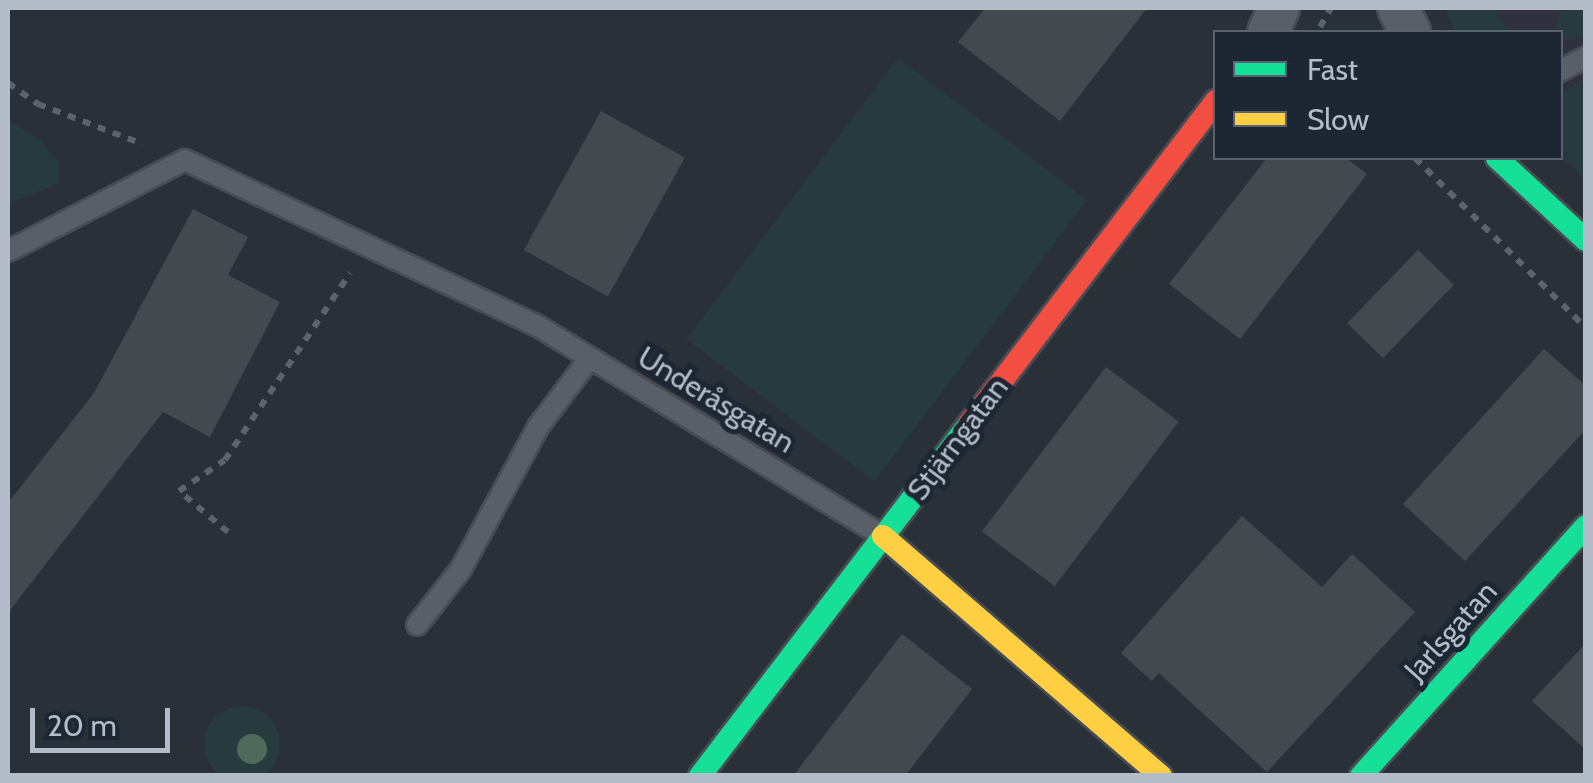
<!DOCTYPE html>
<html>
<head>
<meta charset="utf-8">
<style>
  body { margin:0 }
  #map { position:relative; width:1593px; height:783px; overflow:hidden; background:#2a3038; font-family:Cabin,sans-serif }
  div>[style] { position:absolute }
  .medical>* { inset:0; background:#31303e }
  .green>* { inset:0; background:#273a3e; transform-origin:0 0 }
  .round { border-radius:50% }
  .building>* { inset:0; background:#444950; transform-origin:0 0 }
  .path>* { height:6px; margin-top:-3px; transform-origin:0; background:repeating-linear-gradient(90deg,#5d636a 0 8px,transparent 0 16px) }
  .roads { filter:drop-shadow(2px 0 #484c53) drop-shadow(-2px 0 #484c53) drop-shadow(0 2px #484c53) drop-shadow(0 -2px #484c53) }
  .lane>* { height:20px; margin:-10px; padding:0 10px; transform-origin:10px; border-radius:10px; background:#5a5e66 }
  .street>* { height:40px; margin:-20px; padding:0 20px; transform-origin:20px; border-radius:20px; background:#5a5e66 }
  .fast>* { height:22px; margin:-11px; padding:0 11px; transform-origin:11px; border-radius:11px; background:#16e098 }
  .slow>* { height:22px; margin:-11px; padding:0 11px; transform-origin:11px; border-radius:11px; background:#ffcf43 }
  .jam>* { height:22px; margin:-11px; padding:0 11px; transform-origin:11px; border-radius:11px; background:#f24e42 }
  .trees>* { width:30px; height:30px; margin:-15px; border-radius:50%; background:#4e6a5a }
  span { translate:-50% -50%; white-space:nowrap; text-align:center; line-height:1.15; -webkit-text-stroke:10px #1d2633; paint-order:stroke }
  .street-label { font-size:30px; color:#b4bcc9 }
  .frame { position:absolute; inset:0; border:10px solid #b4bcc9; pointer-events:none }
  .legend { position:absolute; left:1213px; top:30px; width:350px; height:130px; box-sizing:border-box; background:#1d2633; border:2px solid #59626f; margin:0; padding:12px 18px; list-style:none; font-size:30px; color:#b4bcc9 }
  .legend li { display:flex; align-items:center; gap:20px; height:50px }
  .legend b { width:50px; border:2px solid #59626f }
  .scale { position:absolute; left:30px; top:708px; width:140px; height:45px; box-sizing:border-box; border:5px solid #b4bcc9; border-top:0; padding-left:12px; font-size:30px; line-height:35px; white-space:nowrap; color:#b4bcc9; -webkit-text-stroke:8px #1d2633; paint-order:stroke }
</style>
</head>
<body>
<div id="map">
  <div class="medical">
    <i style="clip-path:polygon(1445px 8px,1585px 8px,1585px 174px,1561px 150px,1560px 32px,1455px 32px)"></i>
  </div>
  <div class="green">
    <i class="round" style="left:1556px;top:8px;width:32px;height:32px"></i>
    <i style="clip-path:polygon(1445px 8px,1494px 8px,1508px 32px,1455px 32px)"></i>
    <i style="left:898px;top:58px;width:236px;height:352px;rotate:37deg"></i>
    <i style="clip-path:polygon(1585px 79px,1585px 179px,1560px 155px,1561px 93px)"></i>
    <i style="clip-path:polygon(8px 121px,38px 138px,58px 162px,58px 184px,8px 203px)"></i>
    <i class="round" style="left:204px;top:706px;width:76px;height:76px"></i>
  </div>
  <div class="building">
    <i style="clip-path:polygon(985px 8px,1147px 8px,1060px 121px,958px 42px)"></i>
    <i style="left:601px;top:111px;width:96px;height:159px;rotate:29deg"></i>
    <i style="clip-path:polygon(1267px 158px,1346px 158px,1367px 174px,1240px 339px,1169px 284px)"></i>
    <i style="clip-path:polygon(193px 209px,248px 237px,228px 275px,280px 302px,210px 437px,163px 412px,8px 613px,8px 503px,94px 393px)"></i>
    <i style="left:1418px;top:250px;width:50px;height:102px;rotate:44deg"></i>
    <i style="clip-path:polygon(1544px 349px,1586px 386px,1586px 429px,1465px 561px,1403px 504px)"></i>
    <i style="left:1106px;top:367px;width:91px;height:206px;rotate:37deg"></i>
    <i style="clip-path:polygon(1242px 516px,1322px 587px,1352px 554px,1415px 612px,1267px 772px,1159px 673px,1152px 681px,1121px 653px)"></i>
    <i style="clip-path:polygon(902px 634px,972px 689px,905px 776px,793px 776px)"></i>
    <i style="clip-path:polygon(1586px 643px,1586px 750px,1532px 701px)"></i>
  </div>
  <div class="path">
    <i style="left:1320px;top:27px;width:22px;rotate:-60deg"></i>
    <i style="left:8px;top:83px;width:37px;rotate:35deg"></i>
    <i style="left:38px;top:104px;width:112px;rotate:20.9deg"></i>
    <i style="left:1415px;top:158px;width:241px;rotate:44.8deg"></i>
    <i style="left:228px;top:532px;width:64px;rotate:-140.1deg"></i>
    <i style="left:179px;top:491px;width:55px;rotate:-34deg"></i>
    <i style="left:225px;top:460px;width:225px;rotate:-56.2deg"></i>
  </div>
  <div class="roads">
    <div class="lane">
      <i style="left:1560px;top:71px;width:30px;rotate:-28deg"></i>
      <i style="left:8px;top:251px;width:199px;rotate:-27.2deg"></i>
      <i style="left:185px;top:160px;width:388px;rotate:25.2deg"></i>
      <i style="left:536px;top:325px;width:406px;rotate:31.3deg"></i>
      <i style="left:417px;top:625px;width:71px;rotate:-51.8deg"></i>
      <i style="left:461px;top:569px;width:162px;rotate:-61.5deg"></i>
      <i style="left:538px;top:427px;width:86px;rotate:-53deg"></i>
    </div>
    <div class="street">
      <i style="left:1398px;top:8px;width:27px;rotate:63deg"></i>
      <i style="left:1268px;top:32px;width:26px;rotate:-65deg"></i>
    </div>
    <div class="fast">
      <i style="left:1497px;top:158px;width:121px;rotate:42.7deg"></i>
      <i style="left:700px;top:776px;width:443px;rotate:-52.6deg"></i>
      <i style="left:1361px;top:776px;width:336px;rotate:-48deg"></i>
    </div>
    <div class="slow">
      <i style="left:883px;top:536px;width:367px;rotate:40.8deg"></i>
    </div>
    <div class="jam">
      <i style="left:969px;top:424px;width:407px;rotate:-52.6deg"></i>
    </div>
  </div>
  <div class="trees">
    <i style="left:252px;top:749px"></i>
  </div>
  <div class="street-label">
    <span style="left:716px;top:400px;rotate:31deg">Underåsgatan</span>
    <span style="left:958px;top:439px;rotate:-53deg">Stjärngatan</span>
    <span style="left:1451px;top:631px;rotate:-48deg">Jarlsgatan</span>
  </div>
  <div class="frame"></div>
  <ul class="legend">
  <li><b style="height:12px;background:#16e098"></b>Fast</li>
  <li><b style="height:12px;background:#ffcf43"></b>Slow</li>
  </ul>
  <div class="scale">20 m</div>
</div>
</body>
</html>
